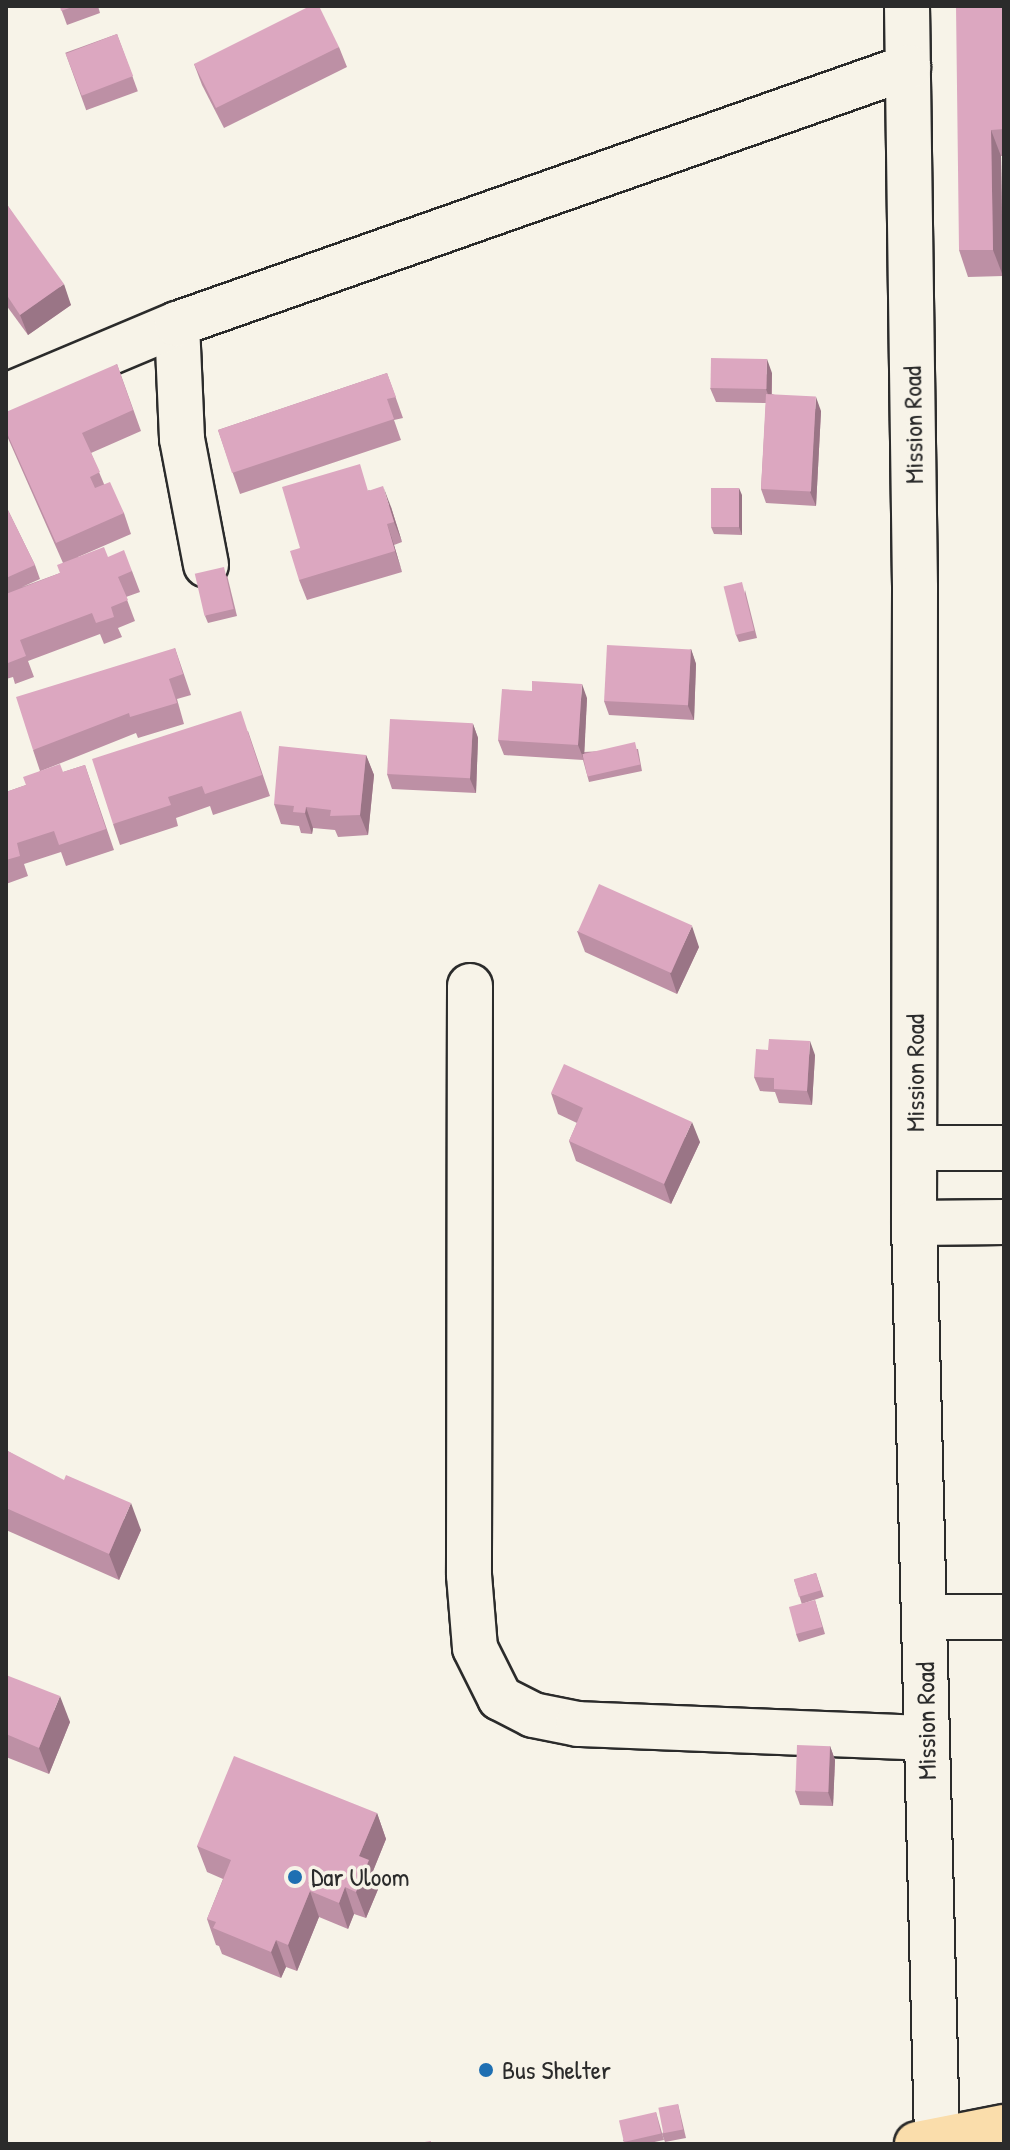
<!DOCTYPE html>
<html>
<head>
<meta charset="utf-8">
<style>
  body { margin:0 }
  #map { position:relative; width:1010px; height:2150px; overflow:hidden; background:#f7f3e8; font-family:"Patrick Hand",sans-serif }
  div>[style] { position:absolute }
  .roads { filter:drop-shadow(2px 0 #2b2b2b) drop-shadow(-2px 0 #2b2b2b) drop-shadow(0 2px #2b2b2b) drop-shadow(0 -2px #2b2b2b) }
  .minor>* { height:44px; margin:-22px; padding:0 22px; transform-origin:22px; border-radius:22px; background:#f7f3e8 }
  .highway>* { height:44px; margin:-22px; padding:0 22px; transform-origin:22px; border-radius:22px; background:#faddab }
  .wall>* { inset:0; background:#bd90a5; transform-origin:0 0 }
  .shaded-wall>* { inset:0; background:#9a7586 }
  .building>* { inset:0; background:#dca7c0; transform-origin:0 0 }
  .dots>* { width:22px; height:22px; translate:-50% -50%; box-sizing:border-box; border:4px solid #f7f3e8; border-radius:50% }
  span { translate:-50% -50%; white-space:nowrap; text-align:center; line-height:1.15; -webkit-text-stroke:7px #f7f3e8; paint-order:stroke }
  .street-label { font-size:26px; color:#2b2b2b }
  .poi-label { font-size:26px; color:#2b2b2b }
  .left { translate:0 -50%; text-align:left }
  .frame { position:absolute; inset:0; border:8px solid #2b2b2b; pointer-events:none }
</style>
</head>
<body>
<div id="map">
  <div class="roads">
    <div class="minor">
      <i style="left:907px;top:6px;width:582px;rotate:89.21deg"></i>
      <i style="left:915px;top:588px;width:635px;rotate:90.09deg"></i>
      <i style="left:914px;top:1223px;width:917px;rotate:88.56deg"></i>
      <i style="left:177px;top:324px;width:115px;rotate:87.5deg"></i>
      <i style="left:182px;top:439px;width:128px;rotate:79.2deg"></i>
      <i style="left:6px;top:396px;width:186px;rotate:-22.8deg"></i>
      <i style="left:177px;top:324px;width:775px;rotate:-19.37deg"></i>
      <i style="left:470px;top:986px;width:589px;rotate:90.1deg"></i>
      <i style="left:469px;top:1575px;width:73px;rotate:85.3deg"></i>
      <i style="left:475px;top:1648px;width:56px;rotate:63.4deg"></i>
      <i style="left:500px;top:1698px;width:37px;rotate:27deg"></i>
      <i style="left:533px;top:1715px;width:46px;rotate:11.3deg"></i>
      <i style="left:578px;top:1724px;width:349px;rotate:2.3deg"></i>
      <i style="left:915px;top:1148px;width:89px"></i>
      <i style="left:914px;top:1223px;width:90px;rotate:-0.6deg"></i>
      <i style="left:924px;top:1617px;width:80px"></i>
    </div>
    <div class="highway">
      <i style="left:917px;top:2144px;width:89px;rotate:-11.1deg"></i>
    </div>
  </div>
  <div class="wall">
    <i style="clip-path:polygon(60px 6px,98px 6px,100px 13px,67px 25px)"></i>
    <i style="clip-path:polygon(1004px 6px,1004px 156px,1001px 156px,1003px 276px,968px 277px,959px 250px)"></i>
    <i style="left:117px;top:34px;width:61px;height:55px;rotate:70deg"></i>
    <i style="clip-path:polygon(339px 47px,347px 67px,224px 128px,202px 85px,194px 64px)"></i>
    <i style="clip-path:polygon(6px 203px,71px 305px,28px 335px,6px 305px)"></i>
    <i style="clip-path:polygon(117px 364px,141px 431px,91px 453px,104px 484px,124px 513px,131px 534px,78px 557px,108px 557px,132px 571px,140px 592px,126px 597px,135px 621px,118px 628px,122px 637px,104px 644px,100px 634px,28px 661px,34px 677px,15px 684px,13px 677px,6px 679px,6px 506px,35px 565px,40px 579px,22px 587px,60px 573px,63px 563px,7px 436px,6px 431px)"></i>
    <i style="clip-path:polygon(387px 373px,403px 418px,394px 420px,401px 440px,240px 494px,218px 430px)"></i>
    <i style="clip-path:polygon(772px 373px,772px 394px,821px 411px,816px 506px,766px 503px,761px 489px,766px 403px,716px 402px,710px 388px)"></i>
    <i style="clip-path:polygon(369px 490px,391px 507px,402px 542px,394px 545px,402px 572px,307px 600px,299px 580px,300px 548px)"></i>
    <i style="clip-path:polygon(742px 495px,742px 535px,714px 534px,711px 527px)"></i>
    <i style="clip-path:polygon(227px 575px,237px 616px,208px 623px,205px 616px)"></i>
    <i style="clip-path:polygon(745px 590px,757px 638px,739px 642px,736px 635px)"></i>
    <i style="clip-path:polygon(175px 648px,191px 695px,177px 699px,184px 724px,138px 738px,136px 733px,41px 771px,63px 772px,85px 765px,114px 850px,66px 866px,61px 852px,24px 864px,28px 876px,6px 884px,6px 792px,26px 785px,40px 771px,33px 750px)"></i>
    <i style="clip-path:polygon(691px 649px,696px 664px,694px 720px,609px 715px,604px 701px)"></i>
    <i style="clip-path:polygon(587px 698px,584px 752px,638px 749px,642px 771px,589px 782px,583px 760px,504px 755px,498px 740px)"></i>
    <i style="clip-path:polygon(473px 724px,478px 738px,476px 793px,392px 789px,387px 774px)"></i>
    <i style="clip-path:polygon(248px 731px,270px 796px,213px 815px,210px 806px,176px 818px,178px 826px,120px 845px,113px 824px)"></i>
    <i style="clip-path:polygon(366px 755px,374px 775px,368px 835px,338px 837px,335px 830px,313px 828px,312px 834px,301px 833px,299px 826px,281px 824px,274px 804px)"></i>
    <i style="clip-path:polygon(577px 931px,699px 947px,677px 994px,585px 952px)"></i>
    <i style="clip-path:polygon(768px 1050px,815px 1055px,812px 1105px,779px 1103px,775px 1092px,760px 1091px,754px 1077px)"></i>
    <i style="clip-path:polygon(551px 1093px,700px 1142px,671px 1204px,576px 1161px,569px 1141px,577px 1123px,558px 1114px)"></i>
    <i style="clip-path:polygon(6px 1450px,141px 1530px,119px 1580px,6px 1530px)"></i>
    <i style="left:816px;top:1573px;width:25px;height:23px;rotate:72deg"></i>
    <i style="clip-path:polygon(815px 1600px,825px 1634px,799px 1642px,796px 1634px)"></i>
    <i style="clip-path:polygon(6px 1675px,70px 1722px,49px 1774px,6px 1757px)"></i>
    <i style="clip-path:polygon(830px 1746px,835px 1760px,833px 1806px,800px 1805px,795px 1791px)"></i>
    <i style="clip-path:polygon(377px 1813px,386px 1839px,373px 1871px,379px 1887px,366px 1918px,354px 1914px,348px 1929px,319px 1917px,297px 1971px,286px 1967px,281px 1978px,222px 1954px,219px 1946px,216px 1945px,207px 1919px,223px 1879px,207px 1872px,197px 1846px)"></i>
    <i style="clip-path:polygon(678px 2104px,686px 2138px,665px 2142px,662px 2134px)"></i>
    <i style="clip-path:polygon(656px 2112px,664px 2140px,645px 2144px,625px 2144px,623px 2140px)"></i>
  </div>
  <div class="shaded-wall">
    <i style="clip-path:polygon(991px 130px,1001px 156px,1003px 276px,993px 250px)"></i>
    <i style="clip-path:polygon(64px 284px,71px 305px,28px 335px,20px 315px)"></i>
    <i style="clip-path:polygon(767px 359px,772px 373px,771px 403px,766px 389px)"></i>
    <i style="clip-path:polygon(816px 397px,821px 411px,816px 506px,810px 492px)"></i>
    <i style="clip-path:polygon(383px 486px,391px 507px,402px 542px,394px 522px)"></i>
    <i style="clip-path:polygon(739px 488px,742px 495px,742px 535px,739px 527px)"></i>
    <i style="clip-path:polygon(387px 524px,394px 545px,402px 572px,395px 551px)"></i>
    <i style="clip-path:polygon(691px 649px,696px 664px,694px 720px,688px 706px)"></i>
    <i style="clip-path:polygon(582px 684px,587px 698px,584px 760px,578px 745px)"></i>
    <i style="clip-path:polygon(473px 724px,478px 738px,476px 793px,470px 779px)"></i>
    <i style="clip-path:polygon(366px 755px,374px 775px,368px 835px,360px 815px)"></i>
    <i style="clip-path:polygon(306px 807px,313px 828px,312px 834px,305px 813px)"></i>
    <i style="clip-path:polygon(692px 926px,699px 947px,677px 994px,670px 973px)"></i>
    <i style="clip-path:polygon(810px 1041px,815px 1055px,812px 1105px,807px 1091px)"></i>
    <i style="clip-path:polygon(692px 1122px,700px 1142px,671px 1204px,664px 1184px)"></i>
    <i style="clip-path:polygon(131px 1503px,141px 1530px,119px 1580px,109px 1554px)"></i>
    <i style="clip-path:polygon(60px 1696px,70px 1722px,49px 1774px,39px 1748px)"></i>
    <i style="clip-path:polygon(830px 1746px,835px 1760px,833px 1806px,828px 1792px)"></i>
    <i style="clip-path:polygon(377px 1813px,386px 1839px,373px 1871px,379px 1887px,366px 1918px,356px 1892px,359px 1856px)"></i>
    <i style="clip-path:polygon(345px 1887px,354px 1914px,348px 1929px,339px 1903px)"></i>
    <i style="clip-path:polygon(310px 1891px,319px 1917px,297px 1971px,288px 1945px)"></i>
    <i style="clip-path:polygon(276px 1940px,286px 1967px,281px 1978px,271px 1952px)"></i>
  </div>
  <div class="building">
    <i style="clip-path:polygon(60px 6px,75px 6px,61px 11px)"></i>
    <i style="clip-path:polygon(310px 6px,319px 6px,339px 47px,216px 108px,194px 64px)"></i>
    <i style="clip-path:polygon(956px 6px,1004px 6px,1004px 129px,991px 130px,993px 250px,959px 250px)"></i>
    <i style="left:117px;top:34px;width:45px;height:55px;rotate:69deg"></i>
    <i style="clip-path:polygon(6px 203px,64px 284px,20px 315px,6px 294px)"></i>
    <i style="left:711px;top:358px;width:56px;height:30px;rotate:1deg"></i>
    <i style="clip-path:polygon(117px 364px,133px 410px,82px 433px,100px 472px,90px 477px,95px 488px,110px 482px,124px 513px,56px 543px,6px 431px,6px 412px)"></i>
    <i style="clip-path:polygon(387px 373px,396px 397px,387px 399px,394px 419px,232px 473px,218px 430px)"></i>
    <i style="left:766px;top:394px;width:50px;height:95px;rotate:3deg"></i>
    <i style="clip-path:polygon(360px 464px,368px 491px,383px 486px,394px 522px,387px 524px,395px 551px,299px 580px,290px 551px,300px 548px,282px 487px)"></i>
    <i style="left:711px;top:488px;width:28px;height:39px"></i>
    <i style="clip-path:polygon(6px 506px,35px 565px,6px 578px)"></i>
    <i style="clip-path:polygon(104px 547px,108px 557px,124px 550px,132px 571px,118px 577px,128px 600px,111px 607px,114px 617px,96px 623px,92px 613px,20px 640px,26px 656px,8px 663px,6px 658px,6px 594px,60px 573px,57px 565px)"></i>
    <i style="left:224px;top:567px;width:43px;height:30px;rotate:77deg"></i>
    <i style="left:742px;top:582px;width:50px;height:19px;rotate:76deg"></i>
    <i style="left:607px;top:645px;width:84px;height:56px;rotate:3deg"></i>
    <i style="clip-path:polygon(175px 648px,183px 674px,169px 679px,177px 703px,130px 717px,129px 713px,33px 750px,16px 697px)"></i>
    <i style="clip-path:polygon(532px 681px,582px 684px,578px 745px,498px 740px,502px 689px,532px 691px)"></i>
    <i style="clip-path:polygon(241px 711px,262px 775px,205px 794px,202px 786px,168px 797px,171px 805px,113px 824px,92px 759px)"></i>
    <i style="left:390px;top:719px;width:83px;height:55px;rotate:3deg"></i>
    <i style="left:635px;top:742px;width:23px;height:54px;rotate:77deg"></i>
    <i style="clip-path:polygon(279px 746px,366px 755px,360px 815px,330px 816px,331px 810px,306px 807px,305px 813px,293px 812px,294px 806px,274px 804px)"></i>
    <i style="clip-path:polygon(60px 764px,63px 772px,85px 765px,106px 829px,59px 845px,54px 831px,17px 843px,20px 856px,6px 860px,6px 792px,26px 785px,23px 777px)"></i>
    <i style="left:599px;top:884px;width:102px;height:52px;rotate:24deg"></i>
    <i style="clip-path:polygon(769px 1039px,810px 1041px,807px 1091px,774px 1089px,774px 1078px,754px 1077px,756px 1049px,768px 1050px)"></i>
    <i style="clip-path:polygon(564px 1064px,692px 1122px,664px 1184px,569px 1141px,583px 1108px,551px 1093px)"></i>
    <i style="clip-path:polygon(6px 1450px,64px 1480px,66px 1475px,131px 1503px,109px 1554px,6px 1508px)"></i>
    <i style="left:816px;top:1573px;width:18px;height:23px;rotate:74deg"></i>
    <i style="left:815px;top:1600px;width:28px;height:27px;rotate:75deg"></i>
    <i style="clip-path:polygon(6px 1675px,60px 1696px,39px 1748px,6px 1734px)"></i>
    <i style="left:797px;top:1745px;width:33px;height:46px;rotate:2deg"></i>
    <i style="clip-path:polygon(234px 1756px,377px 1813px,359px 1856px,369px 1860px,356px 1892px,345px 1887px,339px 1903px,310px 1891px,288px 1945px,276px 1940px,271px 1952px,213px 1928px,216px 1922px,207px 1919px,231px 1860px,197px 1846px)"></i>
    <i style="left:678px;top:2104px;width:26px;height:20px;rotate:79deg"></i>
    <i style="left:656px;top:2112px;width:22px;height:38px;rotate:77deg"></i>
    <i style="clip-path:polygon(431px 2141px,431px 2144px,412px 2144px)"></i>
  </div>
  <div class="dots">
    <i style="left:295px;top:1877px;background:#1f6fb2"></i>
    <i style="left:486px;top:2070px;background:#1f6fb2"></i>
  </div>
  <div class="street-label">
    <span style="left:913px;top:425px;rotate:-91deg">Mission Road</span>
    <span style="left:915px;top:1073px;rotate:-90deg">Mission Road</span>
    <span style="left:926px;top:1721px;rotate:-91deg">Mission Road</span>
  </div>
  <div class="poi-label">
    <span class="left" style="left:311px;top:1877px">Dar Uloom</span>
    <span class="left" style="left:502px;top:2070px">Bus Shelter</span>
  </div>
  <div class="frame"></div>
</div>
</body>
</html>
